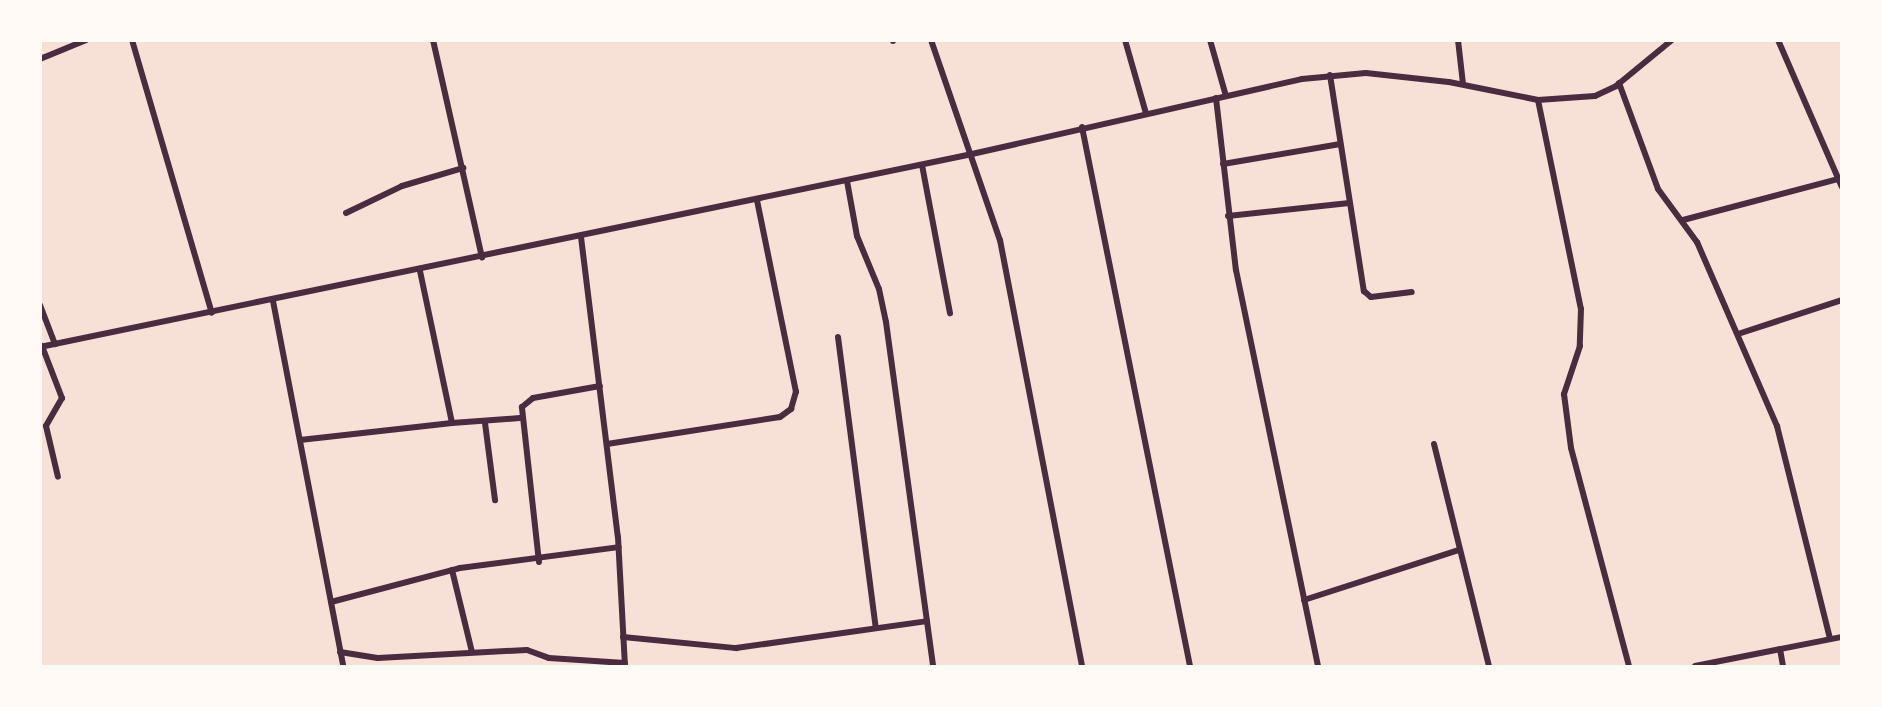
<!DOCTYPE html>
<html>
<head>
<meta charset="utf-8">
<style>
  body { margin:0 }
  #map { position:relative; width:1882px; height:707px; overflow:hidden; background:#f7e1d7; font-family:"Space Grotesk",sans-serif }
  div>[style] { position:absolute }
  .minor>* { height:6px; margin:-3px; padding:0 3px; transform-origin:3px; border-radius:3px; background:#4a2c40 }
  span { translate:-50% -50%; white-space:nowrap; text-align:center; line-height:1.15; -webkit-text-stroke:4.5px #fffaf5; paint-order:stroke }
  .frame { position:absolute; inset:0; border:42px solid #fffaf5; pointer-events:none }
</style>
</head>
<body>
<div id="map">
  <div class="minor">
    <i style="left:132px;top:40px;width:284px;rotate:73.7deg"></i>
    <i style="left:433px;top:40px;width:223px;rotate:77.3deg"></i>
    <i style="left:893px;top:40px;width:1px;rotate:90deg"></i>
    <i style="left:931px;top:40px;width:212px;rotate:71deg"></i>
    <i style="left:1000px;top:240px;width:434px;rotate:79.1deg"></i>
    <i style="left:1125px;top:40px;width:76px;rotate:74deg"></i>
    <i style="left:1210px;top:40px;width:58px;rotate:74.1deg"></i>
    <i style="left:1458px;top:40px;width:44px;rotate:83.5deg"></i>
    <i style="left:1778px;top:40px;width:160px;rotate:66.5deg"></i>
    <i style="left:40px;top:59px;width:50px;rotate:-22.4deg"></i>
    <i style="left:1330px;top:75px;width:219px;rotate:81.1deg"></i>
    <i style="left:1364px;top:291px;width:9px;rotate:41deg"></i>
    <i style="left:1371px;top:297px;width:41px;rotate:-7deg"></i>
    <i style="left:1619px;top:83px;width:113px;rotate:69.8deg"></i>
    <i style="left:1658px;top:189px;width:66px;rotate:53.7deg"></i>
    <i style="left:1697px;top:242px;width:201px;rotate:66.5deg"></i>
    <i style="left:1777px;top:426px;width:219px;rotate:76deg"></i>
    <i style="left:1216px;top:98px;width:173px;rotate:83.4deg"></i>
    <i style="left:1236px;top:270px;width:404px;rotate:78.3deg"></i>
    <i style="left:1538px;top:100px;width:213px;rotate:78.4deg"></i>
    <i style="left:1581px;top:309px;width:37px;rotate:92deg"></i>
    <i style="left:1580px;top:346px;width:51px;rotate:108.4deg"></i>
    <i style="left:1564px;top:394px;width:54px;rotate:82.6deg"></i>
    <i style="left:1571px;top:448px;width:226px;rotate:75.1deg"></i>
    <i style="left:1082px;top:127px;width:550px;rotate:78.67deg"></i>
    <i style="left:1223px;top:164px;width:119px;rotate:-9.7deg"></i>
    <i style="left:922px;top:165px;width:151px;rotate:79.3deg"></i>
    <i style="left:847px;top:181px;width:56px;rotate:79.7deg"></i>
    <i style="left:857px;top:236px;width:57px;rotate:67.5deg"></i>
    <i style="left:879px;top:289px;width:34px;rotate:78deg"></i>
    <i style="left:886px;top:322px;width:347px;rotate:82.2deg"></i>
    <i style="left:346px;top:213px;width:62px;rotate:-25.7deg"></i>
    <i style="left:402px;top:186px;width:64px;rotate:-16.4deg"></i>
    <i style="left:1228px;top:216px;width:122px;rotate:-6.1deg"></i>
    <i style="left:1683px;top:220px;width:160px;rotate:-14.8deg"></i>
    <i style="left:581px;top:237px;width:302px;rotate:83deg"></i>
    <i style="left:618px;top:537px;width:129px;rotate:86.9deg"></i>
    <i style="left:420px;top:271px;width:155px;rotate:78.1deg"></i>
    <i style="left:452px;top:423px;width:68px;rotate:-4.2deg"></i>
    <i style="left:273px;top:301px;width:372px;rotate:79.1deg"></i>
    <i style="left:40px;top:305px;width:42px;rotate:69deg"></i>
    <i style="left:1738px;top:334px;width:109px;rotate:-18.1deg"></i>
    <i style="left:838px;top:337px;width:293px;rotate:82.6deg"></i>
    <i style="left:42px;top:346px;width:56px;rotate:69deg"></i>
    <i style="left:62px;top:398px;width:32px;rotate:120deg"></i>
    <i style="left:46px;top:426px;width:52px;rotate:76.8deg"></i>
    <i style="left:40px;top:347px;width:952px;rotate:-11.7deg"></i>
    <i style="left:972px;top:154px;width:338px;rotate:-12.8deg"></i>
    <i style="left:1302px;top:79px;width:64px;rotate:-5.4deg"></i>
    <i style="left:1366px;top:73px;width:83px;rotate:6.2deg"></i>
    <i style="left:1449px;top:82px;width:91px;rotate:11.4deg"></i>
    <i style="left:1538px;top:100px;width:57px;rotate:-4deg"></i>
    <i style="left:1595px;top:96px;width:23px;rotate:-25deg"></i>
    <i style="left:1616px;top:86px;width:72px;rotate:-39.4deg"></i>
    <i style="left:485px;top:423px;width:78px;rotate:82.6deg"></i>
    <i style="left:300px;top:440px;width:153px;rotate:-6.4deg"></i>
    <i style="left:607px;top:444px;width:175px;rotate:-8.9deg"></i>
    <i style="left:780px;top:417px;width:14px;rotate:-36deg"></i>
    <i style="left:791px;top:409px;width:18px;rotate:-74deg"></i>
    <i style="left:796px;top:392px;width:196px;rotate:-101.5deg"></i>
    <i style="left:1434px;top:444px;width:229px;rotate:76.1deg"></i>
    <i style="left:539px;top:562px;width:156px;rotate:-96.3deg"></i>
    <i style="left:522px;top:407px;width:14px;rotate:-39deg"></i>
    <i style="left:533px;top:398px;width:68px;rotate:-10.2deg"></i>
    <i style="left:452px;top:570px;width:84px;rotate:76.3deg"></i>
    <i style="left:1304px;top:600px;width:163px;rotate:-17.9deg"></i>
    <i style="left:331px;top:602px;width:133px;rotate:-14.8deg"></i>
    <i style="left:460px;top:568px;width:160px;rotate:-7.5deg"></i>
    <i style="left:623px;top:637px;width:114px;rotate:5.6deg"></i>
    <i style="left:736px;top:648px;width:193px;rotate:-8deg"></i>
    <i style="left:1780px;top:649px;width:17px;rotate:80deg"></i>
    <i style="left:340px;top:652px;width:38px;rotate:9deg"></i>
    <i style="left:378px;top:658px;width:149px;rotate:-3.1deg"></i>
    <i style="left:527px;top:650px;width:23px;rotate:20deg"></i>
    <i style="left:549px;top:658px;width:76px;rotate:3.8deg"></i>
    <i style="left:1695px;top:666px;width:150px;rotate:-11.2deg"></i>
  </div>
  <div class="frame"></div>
</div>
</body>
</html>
